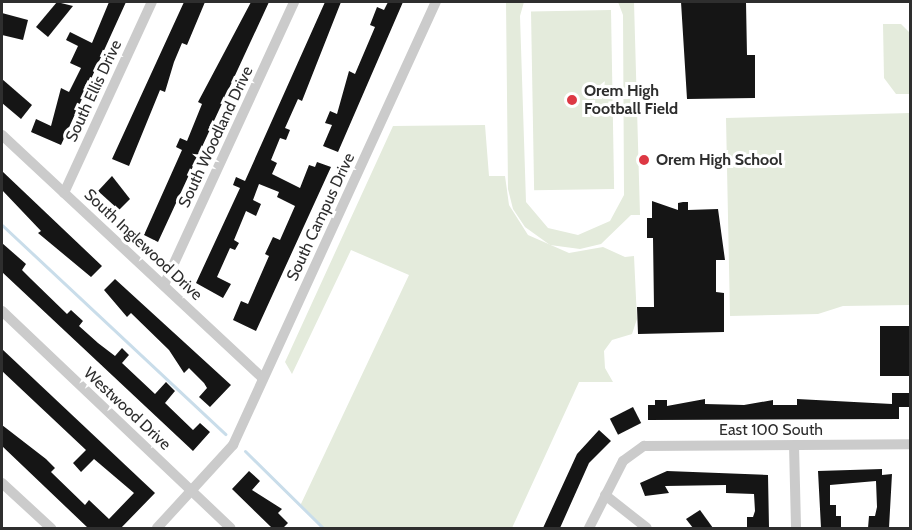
<!DOCTYPE html>
<html>
<head>
<meta charset="utf-8">
<style>
  body { margin:0 }
  #map { position:relative; width:912px; height:530px; overflow:hidden; background:#fff; font-family:Cabin,sans-serif }
  div>[style] { position:absolute }
  .green>* { inset:0; background:#e4ebdc; transform-origin:0 0 }
  .stream>* { height:3px; margin:-1.5px; padding:0 1.5px; transform-origin:1.5px; border-radius:1.5px; background:#c9ddea }
  .building>* { inset:0; background:#151515; transform-origin:0 0 }
  .street>* { height:10px; margin:-5px; padding:0 5px; transform-origin:5px; border-radius:5px; background:#cbcbcb }
  .dots>* { width:16px; height:16px; translate:-50% -50%; box-sizing:border-box; border:3px solid #fff; border-radius:50% }
  span { translate:-50% -50%; white-space:nowrap; text-align:center; line-height:1.15; -webkit-text-stroke:6px #fff; paint-order:stroke }
  .street-label { font-size:16px; color:#2e2e2e }
  .poi-label { font-size:16px; color:#2e2e2e; font-weight:700 }
  .left { translate:0 -50%; text-align:left }
  .frame { position:absolute; inset:0; border:3px solid #2e2e2e; pointer-events:none }
</style>
</head>
<body>
<div id="map">
  <div class="green">
    <i style="clip-path:polygon(506px 2px,524px 2px,520px 16px,526px 202px,548px 228px,578px 235px,610px 221px,624px 195px,623px 15px,618px 2px,634px 2px,640px 215px,631px 215px,601px 244px,580px 249px,550px 245px,525px 227px,513px 209px,508px 189px)"></i>
    <i style="left:611px;top:10px;width:179px;height:80px;rotate:89deg"></i>
    <i style="clip-path:polygon(883px 24px,901px 24px,910px 33px,910px 94px,896px 94px,884px 78px)"></i>
    <i style="clip-path:polygon(910px 113px,910px 305px,843px 306px,818px 314px,730px 316px,726px 118px)"></i>
    <i style="clip-path:polygon(485px 125px,489px 176px,505px 176px,509px 205px,528px 235px,569px 253px,603px 247px,625px 257px,634px 256px,637px 319px,632px 334px,612px 340px,604px 351px,605px 368px,613px 382px,579px 382px,512px 528px,323px 528px,300px 506px,409px 275px,351px 250px,292px 374px,285px 362px,393px 126px)"></i>
  </div>
  <div class="stream">
    <i style="left:2px;top:225px;width:306px;rotate:43.1deg"></i>
    <i style="left:245px;top:451px;width:110px;rotate:44.6deg"></i>
  </div>
  <div class="building">
    <i style="clip-path:polygon(57px 2px,73px 6px,48px 37px,36px 27px)"></i>
    <i style="clip-path:polygon(109px 2px,126px 2px,61px 145px,31px 132px,36px 119px,51px 126px,61px 88px,69px 92px,81px 68px,70px 63px,78px 46px,66px 40px,70px 32px,92px 43px)"></i>
    <i style="clip-path:polygon(184px 2px,205px 2px,187px 45px,182px 43px,174px 62px,165px 92px,160px 90px,129px 166px,112px 159px)"></i>
    <i style="clip-path:polygon(251px 2px,269px 2px,158px 242px,144px 235px,182px 150px,176px 147px,180px 138px,187px 141px,202px 104px,198px 102px)"></i>
    <i style="clip-path:polygon(325px 2px,341px 2px,302px 101px,298px 99px,285px 128px,290px 130px,286px 140px,280px 138px,271px 160px,277px 163px,272px 174px,300px 188px,309px 165px,315px 167px,317px 162px,331px 167px,256px 331px,233px 320px,241px 301px,248px 304px,269px 256px,265px 254px,273px 237px,280px 240px,295px 206px,277px 197px,279px 192px,259px 184px,253px 200px,261px 204px,256px 216px,246px 211px,234px 240px,239px 243px,235px 250px,230px 248px,217px 277px,231px 284px,223px 298px,196px 283px,240px 188px,233px 185px,236px 177px,245px 181px)"></i>
    <i style="clip-path:polygon(388px 2px,403px 2px,338px 152px,323px 146px,332px 125px,325px 123px,330px 111px,337px 114px,349px 71px,355px 74px,375px 27px,370px 25px,377px 7px,384px 10px)"></i>
    <i style="clip-path:polygon(681px 2px,746px 2px,747px 55px,755px 55px,755px 98px,687px 99px)"></i>
    <i style="clip-path:polygon(2px 13px,28px 20px,23px 40px,2px 35px)"></i>
    <i style="clip-path:polygon(2px 79px,32px 105px,21px 119px,2px 103px)"></i>
    <i style="clip-path:polygon(2px 171px,102px 266px,91px 277px,38px 233px,41px 231px,2px 190px)"></i>
    <i style="clip-path:polygon(112px 176px,130px 199px,119px 210px,98px 191px)"></i>
    <i style="clip-path:polygon(652px 201px,678px 210px,678px 203px,683px 202px,688px 202px,688px 210px,718px 209px,725px 260px,716px 260px,716px 292px,724px 293px,724px 332px,638px 334px,637px 307px,654px 307px,653px 238px,647px 238px,647px 218px,652px 218px)"></i>
    <i style="clip-path:polygon(2px 243px,26px 264px,22px 270px,31px 279px,67px 314px,71px 310px,83px 321px,79px 326px,98px 343px,115px 356px,122px 348px,129px 355px,122px 363px,155px 394px,166px 382px,175px 391px,165px 403px,193px 430px,200px 423px,210px 432px,193px 451px,2px 272px)"></i>
    <i style="clip-path:polygon(115px 279px,231px 385px,210px 407px,199px 397px,207px 388px,204px 383px,189px 368px,184px 373px,169px 350px,131px 313px,127px 317px,104px 290px)"></i>
    <i style="left:880px;top:326px;width:30px;height:50px"></i>
    <i style="clip-path:polygon(2px 349px,155px 493px,121px 528px,88px 528px,2px 446px,2px 425px,46px 459px,55px 468px,51px 472px,85px 505px,89px 500px,109px 519px,134px 493px,94px 459px,81px 472px,73px 463px,86px 450px,2px 371px)"></i>
    <i style="clip-path:polygon(892px 393px,910px 393px,910px 407px,899px 407px,899px 419px,648px 420px,648px 405px,655px 405px,655px 400px,667px 400px,667px 406px,705px 399px,705px 404px,744px 405px,773px 400px,773px 405px,797px 405px,797px 399px,892px 404px)"></i>
    <i style="left:633px;top:407px;width:18px;height:26px;rotate:63deg"></i>
    <i style="clip-path:polygon(599px 430px,611px 441px,589px 463px,560px 528px,543px 528px,577px 454px)"></i>
    <i style="clip-path:polygon(882px 469px,882px 475px,892px 474px,889px 528px,868px 528px,869px 516px,875px 516px,877px 507px,876px 481px,830px 485px,830px 505px,836px 505px,836px 516px,841px 516px,841px 528px,821px 528px,818px 471px)"></i>
    <i style="clip-path:polygon(249px 471px,260px 481px,252px 490px,282px 509px,278px 513px,288px 523px,283px 528px,272px 528px,232px 489px)"></i>
    <i style="clip-path:polygon(667px 471px,768px 475px,769px 527px,747px 527px,747px 517px,753px 517px,755px 511px,754px 494px,726px 493px,726px 485px,665px 486px,669px 493px,645px 496px,640px 483px)"></i>
    <i style="clip-path:polygon(700px 510px,713px 528px,693px 528px,686px 519px)"></i>
  </div>
  <div class="street">
    <i style="left:2px;top:135px;width:357px;rotate:43deg"></i>
    <i style="left:64px;top:193px;width:210px;rotate:-65.3deg"></i>
    <i style="left:164px;top:285px;width:311px;rotate:-65.3deg"></i>
    <i style="left:2px;top:311px;width:315px;rotate:43.5deg"></i>
    <i style="left:794px;top:445px;width:83px;rotate:88.6deg"></i>
    <i style="left:2px;top:483px;width:67px;rotate:42.6deg"></i>
    <i style="left:605px;top:495px;width:53px;rotate:38.2deg"></i>
    <i style="left:157px;top:528px;width:113px;rotate:-47.5deg"></i>
    <i style="left:233px;top:445px;width:487px;rotate:-65.4deg"></i>
    <i style="left:589px;top:528px;width:75px;rotate:-63.1deg"></i>
    <i style="left:623px;top:461px;width:26px;rotate:-36deg"></i>
    <i style="left:644px;top:446px;width:266px;rotate:-0.4deg"></i>
  </div>
  <div class="dots">
    <i style="left:572px;top:100px;background:#dd3844"></i>
    <i style="left:644px;top:160px;background:#dd3844"></i>
  </div>
  <div class="street-label">
    <span style="left:94px;top:91px;rotate:-65deg">South Ellis Drive</span>
    <span style="left:216px;top:137px;rotate:-65deg">South Woodland Drive</span>
    <span style="left:321px;top:217px;rotate:-65deg">South Campus Drive</span>
    <span style="left:143px;top:245px;rotate:43deg">South Inglewood Drive</span>
    <span style="left:127px;top:409px;rotate:43deg">Westwood Drive</span>
    <span style="left:771px;top:430px">East 100 South</span>
  </div>
  <div class="poi-label">
    <span class="left" style="left:584px;top:100px">Orem High<br>Football Field</span>
    <span class="left" style="left:656px;top:160px">Orem High School</span>
  </div>
  <div class="frame"></div>
</div>
</body>
</html>
